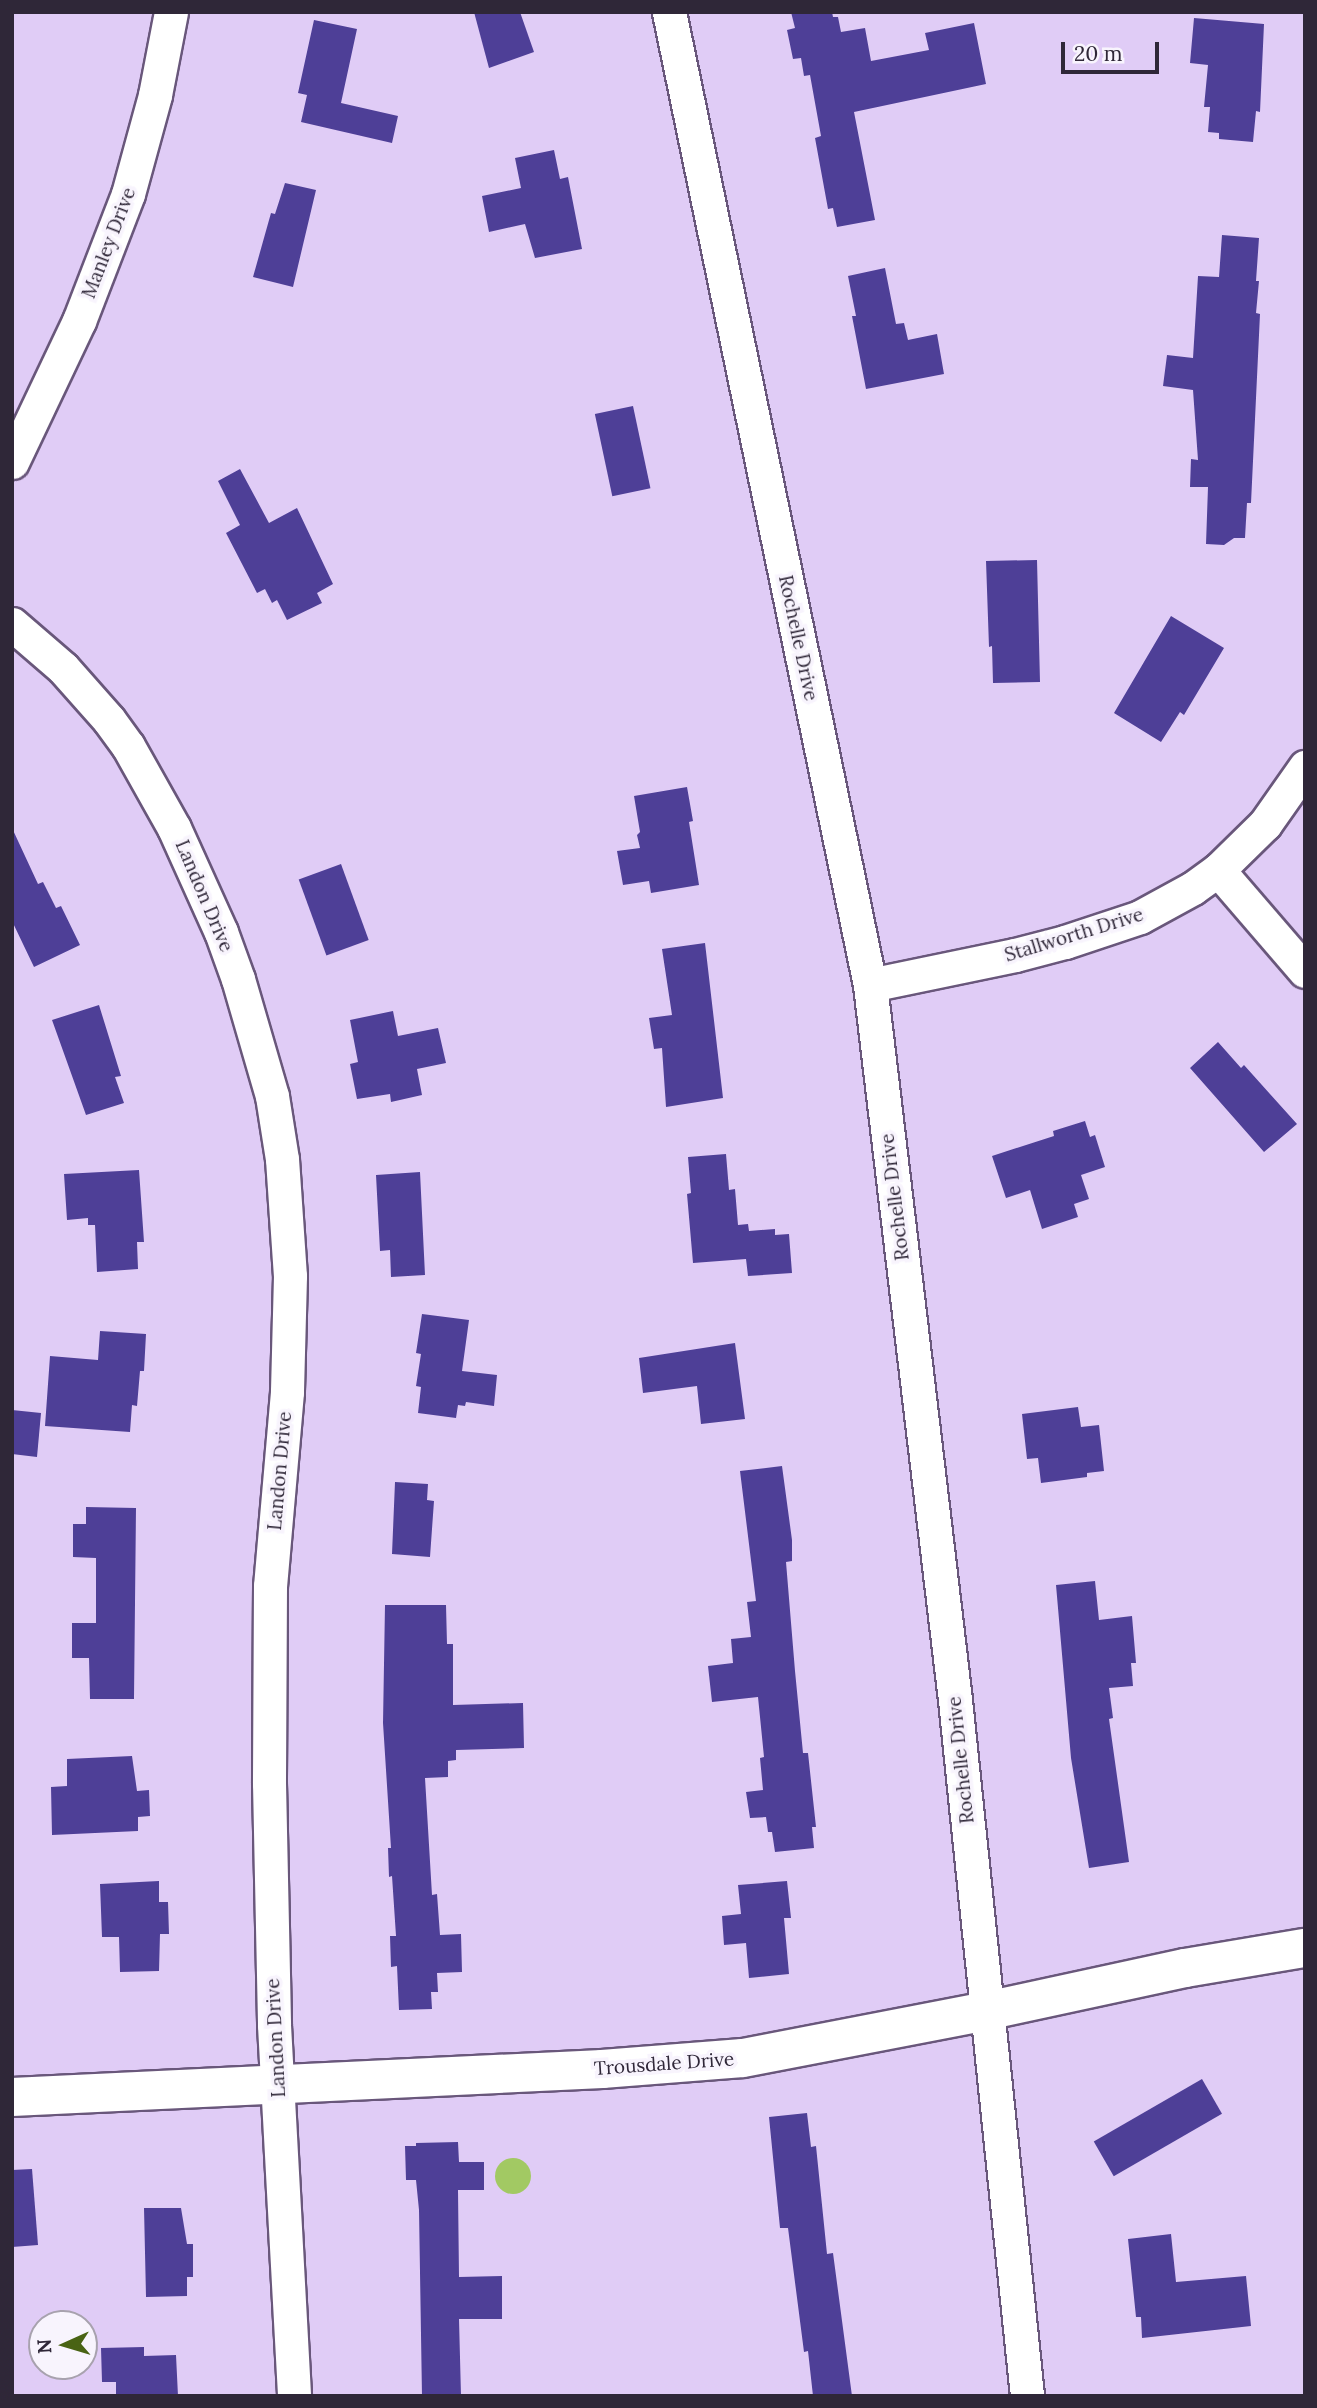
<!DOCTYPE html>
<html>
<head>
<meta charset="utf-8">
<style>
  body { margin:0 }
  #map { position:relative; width:1317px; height:2408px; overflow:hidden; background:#e0ccf6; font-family:Lora,serif }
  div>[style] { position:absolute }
  .water>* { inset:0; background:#a2c963 }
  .round { border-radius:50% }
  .building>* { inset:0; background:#4e3f97; transform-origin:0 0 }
  .roads { filter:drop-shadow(2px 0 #69577b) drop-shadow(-2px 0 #69577b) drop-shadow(0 2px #69577b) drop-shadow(0 -2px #69577b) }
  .minor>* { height:33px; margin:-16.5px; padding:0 16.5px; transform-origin:16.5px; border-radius:16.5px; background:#fff }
  .tertiary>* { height:38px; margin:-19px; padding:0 19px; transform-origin:19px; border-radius:19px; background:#fff }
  span { translate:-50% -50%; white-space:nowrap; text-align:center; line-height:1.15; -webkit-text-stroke:7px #f8f4fd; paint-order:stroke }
  .street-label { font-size:19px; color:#2f2738 }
  .frame { position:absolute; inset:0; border:14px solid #2f2738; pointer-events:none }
  .north { position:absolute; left:28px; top:2310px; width:70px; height:70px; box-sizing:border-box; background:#f8f4fd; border:2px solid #a8a2ae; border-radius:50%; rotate:266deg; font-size:19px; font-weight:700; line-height:28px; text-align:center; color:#2f2738 }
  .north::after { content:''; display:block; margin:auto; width:24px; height:32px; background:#496314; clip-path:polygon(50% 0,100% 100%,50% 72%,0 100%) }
  .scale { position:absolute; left:1061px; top:42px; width:98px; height:32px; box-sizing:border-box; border:4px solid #2f2738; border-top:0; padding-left:9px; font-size:21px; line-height:24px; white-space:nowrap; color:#2f2738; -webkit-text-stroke:5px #f8f4fd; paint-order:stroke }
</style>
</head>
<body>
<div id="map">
  <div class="water">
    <i class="round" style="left:495px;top:2158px;width:36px;height:36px"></i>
  </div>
  <div class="building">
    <i style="clip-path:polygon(474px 12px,520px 12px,534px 52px,489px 68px)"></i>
    <i style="clip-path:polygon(791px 12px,832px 12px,833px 17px,838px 17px,841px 32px,865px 28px,871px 61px,929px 50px,925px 33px,974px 23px,986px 84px,854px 112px,875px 220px,837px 227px,833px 208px,828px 209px,815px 138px,821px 136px,810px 75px,804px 76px,801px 58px,793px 59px,787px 30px,795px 28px)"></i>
    <i style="clip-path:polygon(1194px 18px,1264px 24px,1260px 112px,1256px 111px,1253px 142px,1219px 139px,1219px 133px,1208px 132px,1210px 107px,1204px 107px,1208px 65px,1190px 63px)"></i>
    <i style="clip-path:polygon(314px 20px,357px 29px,341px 103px,398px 116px,392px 143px,301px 122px,307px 95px,298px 93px)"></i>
    <i style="clip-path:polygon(554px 150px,560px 179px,568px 177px,582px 249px,535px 258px,525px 224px,489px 232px,482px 196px,521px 188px,515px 158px)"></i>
    <i style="clip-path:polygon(285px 183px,316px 190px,293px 287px,253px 277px,271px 213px,275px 214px)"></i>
    <i style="clip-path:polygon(1222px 235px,1259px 238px,1256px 281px,1259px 281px,1256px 313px,1260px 314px,1251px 503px,1247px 503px,1245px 538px,1234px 538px,1224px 545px,1206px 544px,1208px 487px,1190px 487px,1191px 459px,1198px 460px,1193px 390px,1163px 386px,1167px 355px,1193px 358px,1198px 276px,1219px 277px)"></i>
    <i style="clip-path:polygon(885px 268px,896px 324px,904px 323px,908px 340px,937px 334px,944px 374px,866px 389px,852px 316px,856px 316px,848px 276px)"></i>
    <i style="left:633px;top:406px;width:84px;height:39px;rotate:78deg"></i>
    <i style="clip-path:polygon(240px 469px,269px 523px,297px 508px,333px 584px,317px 593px,322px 603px,287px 620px,277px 600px,272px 603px,265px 589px,257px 593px,226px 533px,240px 525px,218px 481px)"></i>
    <i style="clip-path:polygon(1037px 560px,1040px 682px,993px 683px,992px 646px,989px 647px,986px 561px)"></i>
    <i style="clip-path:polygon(1171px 616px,1224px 648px,1184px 715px,1180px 712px,1161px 742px,1114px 713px)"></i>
    <i style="clip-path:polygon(687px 787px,693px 821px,689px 822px,699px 885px,651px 893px,649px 881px,623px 885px,617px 851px,640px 848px,637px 835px,640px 832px,634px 796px)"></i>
    <i style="clip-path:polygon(12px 828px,38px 884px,43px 882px,56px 908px,61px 906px,80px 945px,34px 967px,12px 921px)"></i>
    <i style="left:341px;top:864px;width:81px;height:45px;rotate:70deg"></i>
    <i style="clip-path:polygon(705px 943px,723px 1098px,666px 1107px,662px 1048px,654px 1049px,649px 1018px,672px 1015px,662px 949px)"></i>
    <i style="clip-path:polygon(99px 1005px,121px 1076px,115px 1077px,124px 1103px,86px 1115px,52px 1020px)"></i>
    <i style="clip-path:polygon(393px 1011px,398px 1036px,438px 1028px,446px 1063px,417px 1069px,422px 1095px,391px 1102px,390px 1094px,357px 1099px,350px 1064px,358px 1062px,350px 1020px)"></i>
    <i style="clip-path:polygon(1218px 1042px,1241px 1068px,1244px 1065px,1297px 1124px,1264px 1152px,1190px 1068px)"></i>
    <i style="clip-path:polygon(1085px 1121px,1090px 1137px,1095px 1135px,1105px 1167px,1081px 1175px,1089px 1199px,1074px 1204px,1078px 1217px,1042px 1229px,1030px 1190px,1006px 1198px,992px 1156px,1054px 1136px,1053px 1131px)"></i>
    <i style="clip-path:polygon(726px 1154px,729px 1190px,735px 1189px,738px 1225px,748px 1224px,749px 1231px,775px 1229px,775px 1235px,789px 1234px,792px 1273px,748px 1276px,746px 1259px,693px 1263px,687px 1194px,691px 1193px,688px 1157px)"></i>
    <i style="clip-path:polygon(139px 1170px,144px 1242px,137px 1242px,138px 1269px,97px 1272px,95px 1225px,88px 1225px,88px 1218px,67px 1220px,64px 1174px)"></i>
    <i style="clip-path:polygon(420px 1172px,425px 1275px,391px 1277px,390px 1250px,380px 1251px,376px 1175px)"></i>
    <i style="clip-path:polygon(422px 1314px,469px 1320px,462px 1371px,497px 1375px,494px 1406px,466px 1402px,465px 1406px,458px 1405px,456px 1418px,418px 1413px,421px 1387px,416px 1386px,421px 1354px,416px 1353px)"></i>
    <i style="clip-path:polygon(100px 1331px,146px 1334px,144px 1371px,140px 1371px,137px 1406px,132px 1405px,130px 1432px,45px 1426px,50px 1356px,98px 1360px)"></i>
    <i style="clip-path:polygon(735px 1343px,745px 1419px,701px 1424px,697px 1386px,643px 1393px,639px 1358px)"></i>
    <i style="clip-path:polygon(1078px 1407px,1081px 1427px,1099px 1425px,1104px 1471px,1087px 1473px,1087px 1477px,1041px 1483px,1038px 1458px,1027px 1459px,1022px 1414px)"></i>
    <i style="clip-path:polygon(12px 1410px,41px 1413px,37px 1457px,12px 1454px)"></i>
    <i style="clip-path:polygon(782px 1466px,792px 1540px,792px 1561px,786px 1562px,795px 1671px,803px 1753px,808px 1753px,816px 1827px,812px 1827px,814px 1848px,775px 1852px,772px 1832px,768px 1832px,766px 1817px,750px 1818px,746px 1792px,763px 1790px,760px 1758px,764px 1757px,758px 1697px,712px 1702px,708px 1666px,733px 1663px,731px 1639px,751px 1637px,747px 1602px,756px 1601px,740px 1471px)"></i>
    <i style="clip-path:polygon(395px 1482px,428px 1484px,427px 1500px,434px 1501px,430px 1557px,392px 1554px)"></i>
    <i style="clip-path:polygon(86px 1507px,136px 1508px,134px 1699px,90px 1699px,89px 1658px,72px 1658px,72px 1623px,96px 1623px,96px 1558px,73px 1557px,73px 1524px,86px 1524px)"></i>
    <i style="clip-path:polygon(1095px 1581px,1099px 1620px,1132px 1616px,1136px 1663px,1131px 1663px,1133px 1686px,1109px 1688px,1113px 1718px,1109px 1719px,1129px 1862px,1089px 1868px,1071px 1758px,1056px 1585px)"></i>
    <i style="clip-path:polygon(385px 1605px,446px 1605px,447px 1644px,453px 1644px,453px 1705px,523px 1703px,524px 1748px,456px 1750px,456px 1760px,448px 1761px,448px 1777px,425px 1778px,432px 1895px,437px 1894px,440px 1935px,461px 1934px,462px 1972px,437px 1973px,438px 1992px,431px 1992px,432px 2009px,399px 2010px,397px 1966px,391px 1967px,390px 1936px,396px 1936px,392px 1876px,389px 1877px,388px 1848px,391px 1848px,383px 1723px)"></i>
    <i style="clip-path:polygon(132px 1756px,137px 1791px,149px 1790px,150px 1816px,138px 1817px,138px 1831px,52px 1835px,51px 1787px,67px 1786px,67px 1759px)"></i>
    <i style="clip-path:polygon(159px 1881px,159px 1902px,168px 1902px,169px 1934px,160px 1934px,159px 1971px,120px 1972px,119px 1937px,102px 1937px,100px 1884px)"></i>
    <i style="clip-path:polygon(787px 1881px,791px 1918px,784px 1918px,789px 1974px,749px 1978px,746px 1943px,724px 1945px,722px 1916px,741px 1914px,738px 1885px)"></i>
    <i style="left:1202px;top:2079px;width:40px;height:125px;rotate:60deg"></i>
    <i style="clip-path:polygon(807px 2113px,811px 2147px,816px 2146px,827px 2254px,833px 2253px,852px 2396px,813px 2396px,808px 2351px,804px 2352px,788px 2228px,780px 2228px,769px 2117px)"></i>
    <i style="clip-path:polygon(458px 2142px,459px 2162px,484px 2162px,484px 2190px,458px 2190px,459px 2277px,502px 2276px,502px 2319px,459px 2319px,461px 2396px,422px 2396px,419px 2210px,416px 2180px,406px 2180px,405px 2146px,416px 2146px,416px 2143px)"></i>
    <i style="clip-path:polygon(32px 2169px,38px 2245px,12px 2247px,12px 2170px)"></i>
    <i style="clip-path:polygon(144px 2208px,181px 2208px,187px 2244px,193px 2244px,193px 2277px,187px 2277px,187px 2296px,146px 2297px)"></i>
    <i style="clip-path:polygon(1171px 2234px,1176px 2282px,1246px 2276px,1251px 2326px,1142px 2338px,1141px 2317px,1136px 2317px,1128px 2239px)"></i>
    <i style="clip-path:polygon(144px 2347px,144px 2356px,176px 2355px,178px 2396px,116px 2396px,116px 2382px,102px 2382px,101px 2348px)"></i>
  </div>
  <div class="roads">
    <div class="minor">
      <i style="left:669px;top:12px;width:994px;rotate:78.33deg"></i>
      <i style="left:870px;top:985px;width:720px;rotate:83.22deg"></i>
      <i style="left:955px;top:1700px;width:700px;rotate:84.09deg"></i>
      <i style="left:12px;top:462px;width:156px;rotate:-64.6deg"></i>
      <i style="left:79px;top:321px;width:136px;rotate:-68.9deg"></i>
      <i style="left:128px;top:194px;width:103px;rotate:-74.7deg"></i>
      <i style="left:155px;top:95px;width:85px;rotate:-79.1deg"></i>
      <i style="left:12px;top:624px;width:67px;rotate:40.8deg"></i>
      <i style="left:63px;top:668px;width:69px;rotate:48.5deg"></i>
      <i style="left:109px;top:720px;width:32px;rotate:54deg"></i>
      <i style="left:128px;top:746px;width:94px;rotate:60.7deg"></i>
      <i style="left:174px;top:828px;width:114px;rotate:65.7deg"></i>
      <i style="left:221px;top:932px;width:50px;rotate:70.1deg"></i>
      <i style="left:238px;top:979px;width:122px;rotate:73.8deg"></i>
      <i style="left:272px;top:1096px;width:64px;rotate:81deg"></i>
      <i style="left:282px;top:1159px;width:117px;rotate:86.1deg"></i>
      <i style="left:290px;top:1276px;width:116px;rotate:91.5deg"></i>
      <i style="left:287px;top:1392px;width:195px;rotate:95deg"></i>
      <i style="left:270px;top:1586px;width:197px;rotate:90.3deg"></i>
      <i style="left:269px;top:1783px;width:242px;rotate:88.8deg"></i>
      <i style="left:274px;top:2025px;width:372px;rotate:86.9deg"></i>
      <i style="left:1218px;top:870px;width:133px;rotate:49.3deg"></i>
      <i style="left:870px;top:985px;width:148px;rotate:-11.7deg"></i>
      <i style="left:1015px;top:955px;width:52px;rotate:-14.6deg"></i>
      <i style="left:1065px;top:942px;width:79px;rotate:-18.4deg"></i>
      <i style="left:1140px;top:917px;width:60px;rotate:-28.7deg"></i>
      <i style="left:1193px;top:888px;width:31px;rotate:-36deg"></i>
      <i style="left:1218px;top:870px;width:66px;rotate:-44.4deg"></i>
      <i style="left:1265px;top:824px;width:70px;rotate:-54.9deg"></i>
    </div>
    <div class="tertiary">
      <i style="left:12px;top:2097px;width:591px;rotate:-2.72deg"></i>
      <i style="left:602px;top:2069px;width:141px;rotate:-4.5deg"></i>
      <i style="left:743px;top:2058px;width:248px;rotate:-10.9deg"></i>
      <i style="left:986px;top:2011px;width:204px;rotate:-12.2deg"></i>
      <i style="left:1185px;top:1968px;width:122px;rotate:-9.5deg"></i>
    </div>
  </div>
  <div class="street-label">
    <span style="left:109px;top:243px;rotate:-69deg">Manley Drive</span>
    <span style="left:798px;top:638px;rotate:78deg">Rochelle Drive</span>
    <span style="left:204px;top:896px;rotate:67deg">Landon Drive</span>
    <span style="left:1074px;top:935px;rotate:-17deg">Stallworth Drive</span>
    <span style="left:895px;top:1197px;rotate:-97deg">Rochelle Drive</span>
    <span style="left:280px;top:1471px;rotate:-85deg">Landon Drive</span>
    <span style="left:961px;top:1760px;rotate:-96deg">Rochelle Drive</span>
    <span style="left:276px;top:2038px;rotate:-93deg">Landon Drive</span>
    <span style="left:664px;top:2064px;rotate:-4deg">Trousdale Drive</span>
  </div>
  <div class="frame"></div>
  <div class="north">N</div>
  <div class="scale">20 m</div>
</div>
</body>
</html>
